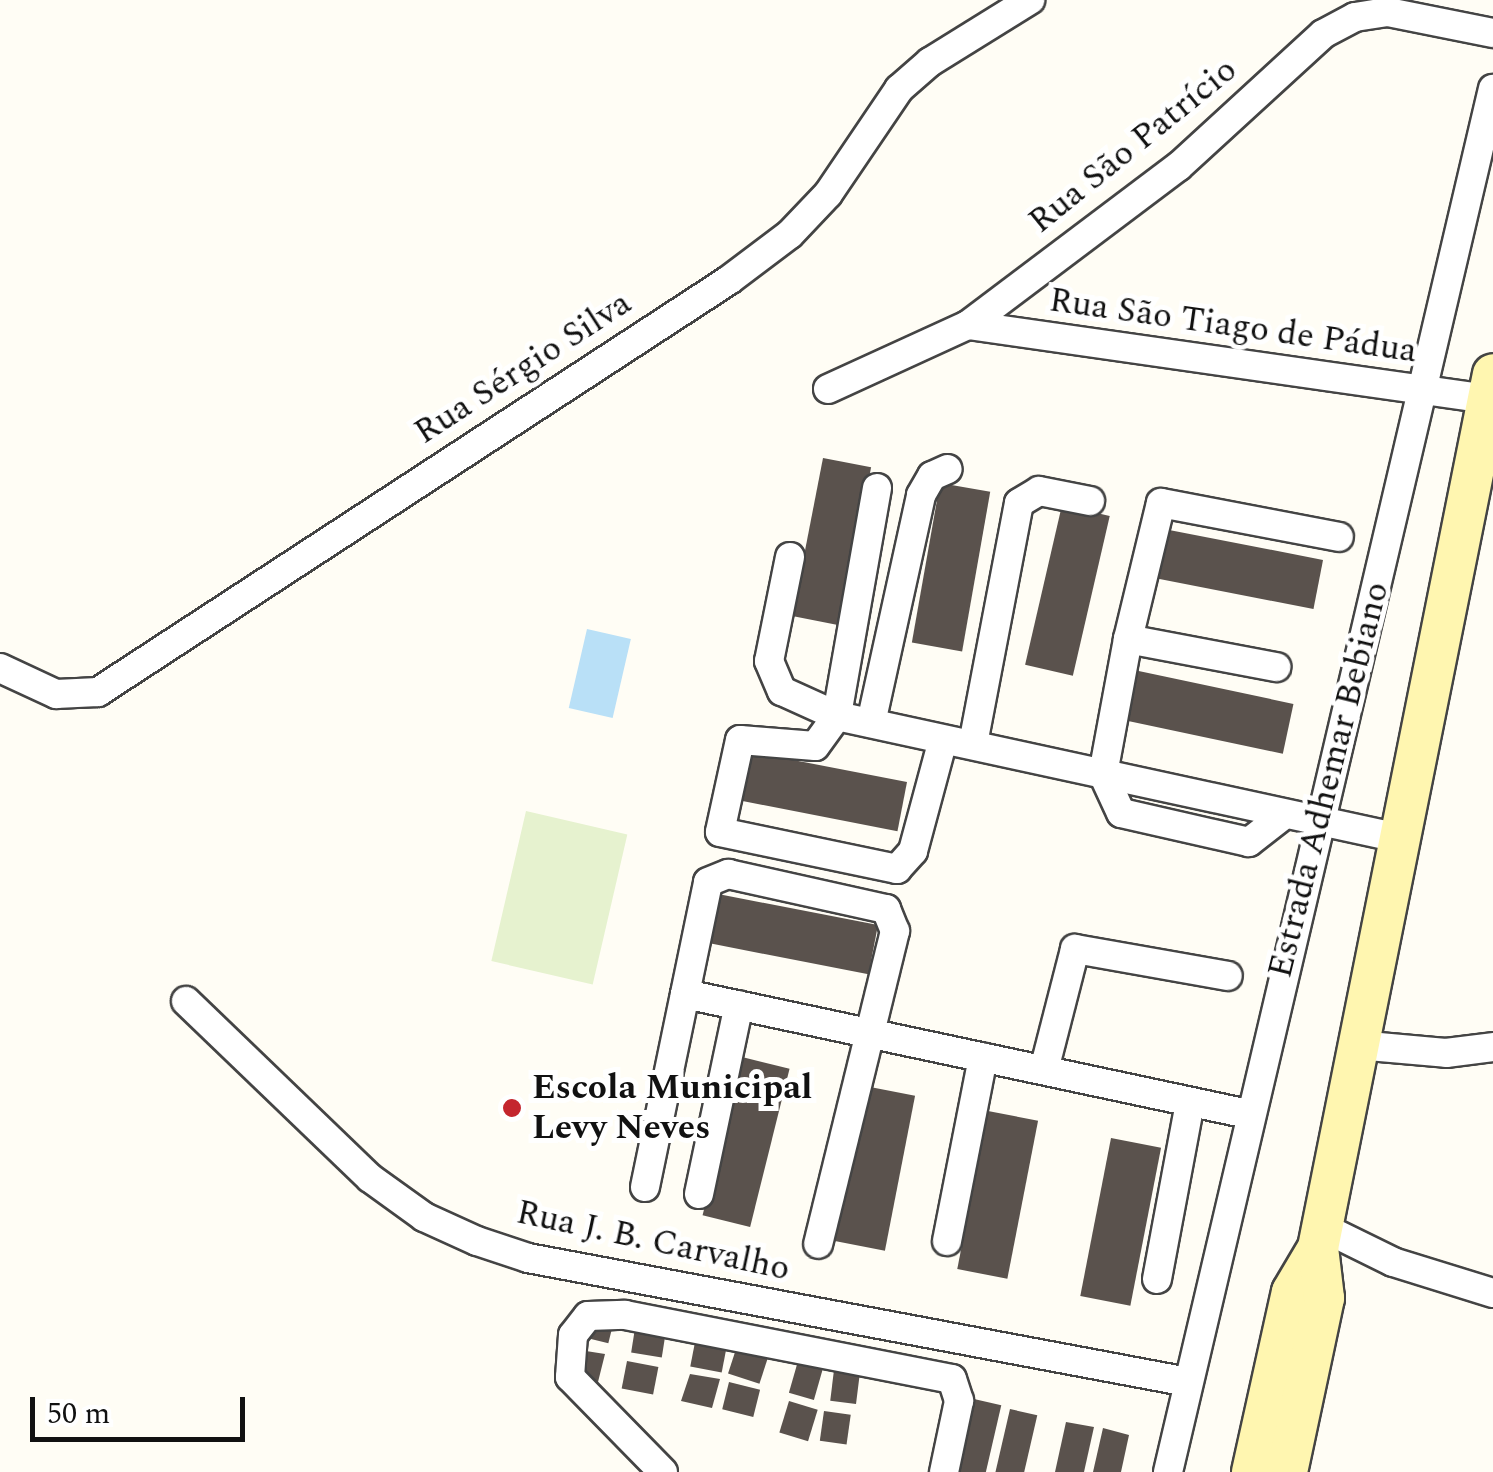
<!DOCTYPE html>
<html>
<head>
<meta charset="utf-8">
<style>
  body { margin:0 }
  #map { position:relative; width:1493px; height:1472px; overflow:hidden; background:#fffdf5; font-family:Spectral,serif }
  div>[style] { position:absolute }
  .pitch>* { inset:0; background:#e6f2cf; transform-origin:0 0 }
  .water>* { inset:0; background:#b9e0f7; transform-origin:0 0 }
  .building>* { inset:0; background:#5a524d; transform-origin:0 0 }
  .roads { filter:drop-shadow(2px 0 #444) drop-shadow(-2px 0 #444) drop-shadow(0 2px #444) drop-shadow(0 -2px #444) }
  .minor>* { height:28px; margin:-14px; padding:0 14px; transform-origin:14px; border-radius:14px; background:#fff }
  .secondary>* { height:40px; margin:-20px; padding:0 20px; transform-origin:20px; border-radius:20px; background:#fff6b0 }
  .dots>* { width:28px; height:28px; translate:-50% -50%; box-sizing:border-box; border:5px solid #fff; border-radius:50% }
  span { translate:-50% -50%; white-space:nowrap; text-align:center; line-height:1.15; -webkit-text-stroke:10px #fff; paint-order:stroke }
  .street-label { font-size:35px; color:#111 }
  .poi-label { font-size:35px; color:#111; font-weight:700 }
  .left { translate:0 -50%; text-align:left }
  .scale { position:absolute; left:30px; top:1397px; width:215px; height:45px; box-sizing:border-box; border:5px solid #111; border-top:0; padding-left:12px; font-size:30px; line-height:35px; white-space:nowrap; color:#111; -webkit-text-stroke:8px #fff; paint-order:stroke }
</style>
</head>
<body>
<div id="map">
  <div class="pitch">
    <i style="left:526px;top:811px;width:104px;height:154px;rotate:13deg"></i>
  </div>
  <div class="water">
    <i style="left:587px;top:629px;width:45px;height:81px;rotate:13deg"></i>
  </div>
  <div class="building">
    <i style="left:823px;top:458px;width:49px;height:161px;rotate:11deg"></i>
    <i style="left:940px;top:483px;width:51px;height:162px;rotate:10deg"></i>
    <i style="left:1062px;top:505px;width:49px;height:164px;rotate:13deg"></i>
    <i style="left:1164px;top:529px;width:162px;height:50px;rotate:11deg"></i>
    <i style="left:1134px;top:670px;width:163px;height:51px;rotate:12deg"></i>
    <i style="left:747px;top:751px;width:163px;height:50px;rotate:11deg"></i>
    <i style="left:718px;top:894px;width:163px;height:50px;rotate:11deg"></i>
    <i style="left:742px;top:1057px;width:49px;height:163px;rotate:14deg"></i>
    <i style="left:865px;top:1086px;width:51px;height:158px;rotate:11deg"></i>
    <i style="left:988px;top:1111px;width:51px;height:161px;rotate:11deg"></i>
    <i style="left:1111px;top:1138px;width:51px;height:161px;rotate:11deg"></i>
    <i style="left:594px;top:1314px;width:21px;height:25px;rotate:14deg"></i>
    <i style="left:636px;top:1322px;width:31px;height:31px;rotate:9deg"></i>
    <i style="left:696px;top:1337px;width:32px;height:30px;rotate:11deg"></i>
    <i style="left:737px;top:1346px;width:33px;height:29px;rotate:18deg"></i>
    <i style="clip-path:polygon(586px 1351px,605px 1354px,598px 1382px,578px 1378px)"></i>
    <i style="left:627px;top:1361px;width:32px;height:28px;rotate:11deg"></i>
    <i style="left:798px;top:1361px;width:26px;height:33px;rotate:16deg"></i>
    <i style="left:834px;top:1370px;width:26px;height:31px;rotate:7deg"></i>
    <i style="clip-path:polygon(690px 1374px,720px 1379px,712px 1408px,681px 1401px)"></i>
    <i style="left:729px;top:1382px;width:32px;height:28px;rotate:14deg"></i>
    <i style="left:974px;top:1399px;width:28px;height:75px;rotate:13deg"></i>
    <i style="left:789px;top:1401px;width:30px;height:33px;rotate:17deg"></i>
    <i style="left:1010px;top:1409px;width:28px;height:65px;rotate:13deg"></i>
    <i style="left:824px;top:1411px;width:27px;height:30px;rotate:8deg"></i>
    <i style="clip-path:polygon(1066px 1422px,1094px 1427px,1084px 1472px,1055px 1472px)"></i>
    <i style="clip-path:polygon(1103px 1428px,1129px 1435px,1121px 1472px,1093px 1472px)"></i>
  </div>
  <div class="roads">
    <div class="minor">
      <i style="left:968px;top:325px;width:524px;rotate:8.11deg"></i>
      <i style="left:828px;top:389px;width:154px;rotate:-24.6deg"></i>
      <i style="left:968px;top:325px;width:263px;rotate:-37deg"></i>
      <i style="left:1178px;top:167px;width:197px;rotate:-42.5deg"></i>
      <i style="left:1323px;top:34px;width:36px;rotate:-28deg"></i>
      <i style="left:1355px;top:17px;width:33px;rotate:-9deg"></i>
      <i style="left:1388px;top:12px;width:107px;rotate:11.3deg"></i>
      <i style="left:877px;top:488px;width:231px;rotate:100deg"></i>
      <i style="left:837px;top:716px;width:37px;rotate:126deg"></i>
      <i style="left:815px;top:746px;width:75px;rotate:-175.4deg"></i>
      <i style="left:740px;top:740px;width:94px;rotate:102.3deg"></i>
      <i style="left:720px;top:832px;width:181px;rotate:11.8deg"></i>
      <i style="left:897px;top:869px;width:24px;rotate:-48deg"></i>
      <i style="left:913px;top:851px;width:115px;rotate:-74.9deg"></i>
      <i style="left:790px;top:557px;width:106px;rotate:101.4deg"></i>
      <i style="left:769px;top:661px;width:33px;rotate:67deg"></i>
      <i style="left:782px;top:691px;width:60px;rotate:24.4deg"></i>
      <i style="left:837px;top:716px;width:575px;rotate:12.25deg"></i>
      <i style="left:1128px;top:639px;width:151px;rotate:10.7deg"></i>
      <i style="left:0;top:668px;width:62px;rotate:24.9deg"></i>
      <i style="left:56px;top:694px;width:42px;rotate:-2.7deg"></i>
      <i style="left:98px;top:692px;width:754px;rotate:-33.14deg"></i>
      <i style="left:729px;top:280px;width:76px;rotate:-37deg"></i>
      <i style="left:790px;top:234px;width:55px;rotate:-46.5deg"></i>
      <i style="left:828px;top:194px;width:127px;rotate:-55.9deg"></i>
      <i style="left:899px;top:89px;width:41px;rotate:-41.1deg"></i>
      <i style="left:930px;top:62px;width:118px;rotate:-31.8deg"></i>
      <i style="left:871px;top:723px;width:233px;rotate:-77.6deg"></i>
      <i style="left:921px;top:495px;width:22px;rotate:-60deg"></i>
      <i style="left:932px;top:476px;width:17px;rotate:-24deg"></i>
      <i style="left:973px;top:744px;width:245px;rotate:-79.2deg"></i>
      <i style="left:1019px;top:503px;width:23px;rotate:-31deg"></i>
      <i style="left:1039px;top:491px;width:52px;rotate:11.1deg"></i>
      <i style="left:1285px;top:814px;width:46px;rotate:142.1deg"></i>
      <i style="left:1249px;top:842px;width:131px;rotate:-167.2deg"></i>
      <i style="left:1121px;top:813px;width:43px;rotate:-114.8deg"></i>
      <i style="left:1103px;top:774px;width:137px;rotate:-79.5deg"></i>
      <i style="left:1128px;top:639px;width:140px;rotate:-76.4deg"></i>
      <i style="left:1161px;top:503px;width:181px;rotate:10.8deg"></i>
      <i style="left:685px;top:994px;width:576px;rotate:12.03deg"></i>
      <i style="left:186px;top:1001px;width:255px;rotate:43.9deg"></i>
      <i style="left:370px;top:1178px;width:67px;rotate:35.8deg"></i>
      <i style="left:424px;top:1217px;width:58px;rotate:24.4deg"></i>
      <i style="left:477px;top:1241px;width:54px;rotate:18.4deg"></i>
      <i style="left:528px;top:1258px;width:672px;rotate:10.64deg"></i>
      <i style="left:1357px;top:1045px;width:89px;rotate:5.1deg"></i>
      <i style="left:1446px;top:1053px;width:47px;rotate:-7.3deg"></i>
      <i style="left:1044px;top:1070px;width:125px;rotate:-75.6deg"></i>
      <i style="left:1075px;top:949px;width:155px;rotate:10deg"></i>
      <i style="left:645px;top:1187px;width:311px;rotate:-78.3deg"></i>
      <i style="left:708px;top:882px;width:22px;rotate:-22deg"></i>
      <i style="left:728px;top:874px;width:162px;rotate:12.5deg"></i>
      <i style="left:886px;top:909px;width:24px;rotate:68deg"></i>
      <i style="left:895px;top:931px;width:322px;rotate:103.8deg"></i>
      <i style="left:699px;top:1194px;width:193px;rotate:-78.1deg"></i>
      <i style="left:1322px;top:1227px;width:79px;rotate:26.2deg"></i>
      <i style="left:1393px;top:1262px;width:105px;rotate:17.2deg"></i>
      <i style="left:947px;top:1241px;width:187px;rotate:-78.9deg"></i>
      <i style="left:1157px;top:1279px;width:180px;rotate:-79.4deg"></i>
      <i style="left:663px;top:1472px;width:133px;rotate:-134.4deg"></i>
      <i style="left:570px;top:1377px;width:42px;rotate:-85.9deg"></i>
      <i style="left:573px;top:1335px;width:24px;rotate:-52deg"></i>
      <i style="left:588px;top:1316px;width:37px;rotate:-2deg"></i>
      <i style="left:625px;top:1315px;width:333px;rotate:11.1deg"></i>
      <i style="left:952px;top:1379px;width:23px;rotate:72deg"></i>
      <i style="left:959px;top:1401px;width:73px;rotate:101.9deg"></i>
      <i style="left:1168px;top:1472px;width:1421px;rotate:-76.78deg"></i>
    </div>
    <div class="secondary">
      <i style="left:1252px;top:1472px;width:184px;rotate:-77.5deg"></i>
      <i style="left:1292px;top:1292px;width:51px;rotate:-59.4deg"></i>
      <i style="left:1318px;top:1248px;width:891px;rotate:-78.68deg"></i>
      <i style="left:1287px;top:1472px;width:178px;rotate:-78deg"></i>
      <i style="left:1324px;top:1298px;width:50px;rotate:-96.8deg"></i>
    </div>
  </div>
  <div class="dots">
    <i style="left:512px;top:1108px;background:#c4262e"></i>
  </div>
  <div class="street-label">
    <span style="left:1133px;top:146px;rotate:-39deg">Rua São Patrício</span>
    <span style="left:1233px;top:326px;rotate:8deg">Rua São Tiago de Pádua</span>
    <span style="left:523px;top:368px;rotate:-33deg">Rua Sérgio Silva</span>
    <span style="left:1329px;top:780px;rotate:-76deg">Estrada Adhemar Bebiano</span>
    <span style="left:653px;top:1241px;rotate:12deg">Rua J. B. Carvalho</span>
  </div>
  <div class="poi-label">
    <span class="left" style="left:532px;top:1108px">Escola Municipal<br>Levy Neves</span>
  </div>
  <div class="scale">50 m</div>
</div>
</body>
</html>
